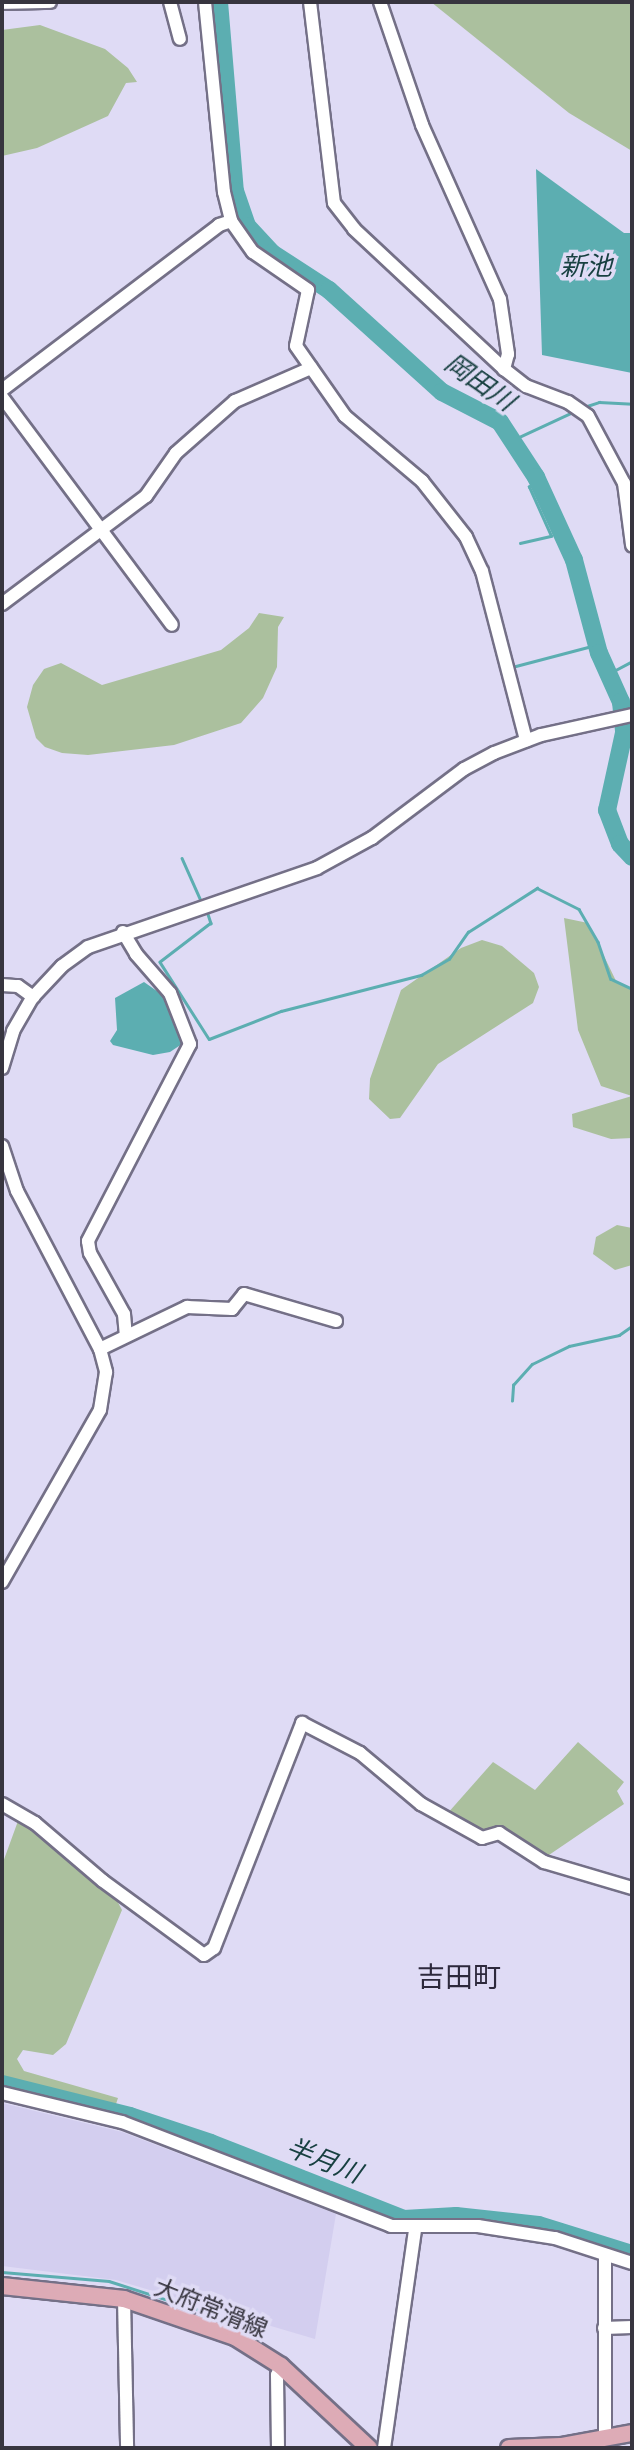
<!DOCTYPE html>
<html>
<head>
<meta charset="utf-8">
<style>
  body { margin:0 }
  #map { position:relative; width:634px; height:2450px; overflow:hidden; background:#dfdbf5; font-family:"PT Sans","Noto Sans JP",sans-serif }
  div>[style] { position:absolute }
  .built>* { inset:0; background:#d3ceef }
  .green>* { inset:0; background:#abc09e }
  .water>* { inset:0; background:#5caeb1 }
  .stream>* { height:2.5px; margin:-1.25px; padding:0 1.25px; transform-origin:1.25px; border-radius:1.25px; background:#5caeb1 }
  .river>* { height:18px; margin:-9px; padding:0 9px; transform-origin:9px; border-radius:9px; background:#5caeb1 }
  .roads { filter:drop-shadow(2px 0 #747087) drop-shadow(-2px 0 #747087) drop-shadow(0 2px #747087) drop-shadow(0 -2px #747087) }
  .minor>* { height:12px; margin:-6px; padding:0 6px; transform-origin:6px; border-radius:6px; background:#fff }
  .major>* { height:16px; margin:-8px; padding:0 8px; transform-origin:8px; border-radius:8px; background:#ddabb6 }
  span { translate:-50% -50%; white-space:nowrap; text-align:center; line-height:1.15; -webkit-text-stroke:7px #dfdbf5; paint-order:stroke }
  .street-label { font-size:24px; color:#37353f }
  .water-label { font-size:26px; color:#184041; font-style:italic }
  .quarter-label { font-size:28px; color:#2d293c }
  .frame { position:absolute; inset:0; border:4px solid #37353f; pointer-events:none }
</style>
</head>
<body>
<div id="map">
  <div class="built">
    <i style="clip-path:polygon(2px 2103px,122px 2132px,336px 2214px,315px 2339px,116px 2280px,2px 2266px)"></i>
  </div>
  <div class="green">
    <i style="clip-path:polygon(431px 2px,632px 2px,632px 151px,569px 113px)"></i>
    <i style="clip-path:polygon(40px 25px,105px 49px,128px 68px,137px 82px,126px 83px,108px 116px,37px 148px,2px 156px,2px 30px)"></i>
    <i style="clip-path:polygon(259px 613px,284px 617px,278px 627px,277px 667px,263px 698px,241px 723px,174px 745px,88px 755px,62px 753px,45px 747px,36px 738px,27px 707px,33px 685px,44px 669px,61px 663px,102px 685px,221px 650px,249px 628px)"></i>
    <i style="clip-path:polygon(564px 918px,588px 923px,617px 983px,632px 990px,632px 1138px,611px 1139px,573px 1127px,572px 1114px,632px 1096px,601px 1086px,578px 1030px)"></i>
    <i style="clip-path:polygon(482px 940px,502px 946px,534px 973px,539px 987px,533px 1003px,438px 1064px,400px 1118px,390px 1119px,369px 1099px,370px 1079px,401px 990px,461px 948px)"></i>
    <i style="clip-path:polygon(617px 1225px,632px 1228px,632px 1265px,615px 1270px,593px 1254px,596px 1237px)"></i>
    <i style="clip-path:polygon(578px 1742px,624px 1782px,617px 1791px,624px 1804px,546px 1857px,500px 1829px,474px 1830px,447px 1814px,493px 1762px,535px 1790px)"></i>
    <i style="clip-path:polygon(18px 1821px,31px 1825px,113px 1893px,122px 1910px,66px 2044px,53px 2055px,23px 2050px,17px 2059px,24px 2071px,118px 2098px,115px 2107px,2px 2080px,2px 1865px)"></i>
  </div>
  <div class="water">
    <i style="clip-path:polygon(536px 169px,624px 233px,632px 233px,632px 373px,542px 355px)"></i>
    <i style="clip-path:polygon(144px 982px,164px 996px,177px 1021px,182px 1044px,170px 1052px,153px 1055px,113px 1045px,110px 1041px,117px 1030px,115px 998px)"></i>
  </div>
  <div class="stream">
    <i style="left:584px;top:407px;width:16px;rotate:-18deg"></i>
    <i style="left:599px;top:402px;width:33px;rotate:3deg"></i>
    <i style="left:515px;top:439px;width:66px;rotate:-25deg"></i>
    <i style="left:520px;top:543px;width:32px;rotate:-13deg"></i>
    <i style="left:551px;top:536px;width:54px;rotate:-114.2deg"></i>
    <i style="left:529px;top:487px;width:11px;rotate:-22deg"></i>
    <i style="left:512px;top:667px;width:87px;rotate:-14.7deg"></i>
    <i style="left:608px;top:674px;width:27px;rotate:-28deg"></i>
    <i style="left:182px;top:858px;width:49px;rotate:66deg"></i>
    <i style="left:207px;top:911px;width:13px;rotate:72deg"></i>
    <i style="left:211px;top:923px;width:64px;rotate:142.6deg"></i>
    <i style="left:160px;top:962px;width:91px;rotate:57.5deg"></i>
    <i style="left:209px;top:1039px;width:77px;rotate:-21.3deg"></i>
    <i style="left:281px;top:1011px;width:145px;rotate:-14.4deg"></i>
    <i style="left:421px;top:975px;width:32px;rotate:-30deg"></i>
    <i style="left:449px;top:959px;width:33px;rotate:-55deg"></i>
    <i style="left:468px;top:932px;width:82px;rotate:-32.5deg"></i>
    <i style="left:537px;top:888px;width:47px;rotate:26.6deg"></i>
    <i style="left:579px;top:909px;width:38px;rotate:60deg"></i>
    <i style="left:598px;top:942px;width:39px;rotate:71deg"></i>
    <i style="left:611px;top:979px;width:23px;rotate:25deg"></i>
    <i style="left:512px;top:1401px;width:16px;rotate:-86deg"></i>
    <i style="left:513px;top:1385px;width:28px;rotate:-48deg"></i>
    <i style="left:532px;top:1364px;width:41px;rotate:-25.9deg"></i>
    <i style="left:569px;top:1346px;width:51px;rotate:-12.4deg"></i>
    <i style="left:619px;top:1335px;width:16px;rotate:-35deg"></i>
    <i style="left:2px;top:2272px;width:107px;rotate:4.8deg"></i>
    <i style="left:109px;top:2281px;width:104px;rotate:17.9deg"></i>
  </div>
  <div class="river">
    <i style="left:219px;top:2px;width:190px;rotate:85.2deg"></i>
    <i style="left:235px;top:191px;width:37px;rotate:71deg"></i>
    <i style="left:247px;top:226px;width:37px;rotate:47deg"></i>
    <i style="left:272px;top:253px;width:68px;rotate:33deg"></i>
    <i style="left:329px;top:290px;width:152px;rotate:42.1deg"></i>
    <i style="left:442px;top:392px;width:65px;rotate:27.3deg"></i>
    <i style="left:500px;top:422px;width:66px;rotate:56.8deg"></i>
    <i style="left:536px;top:477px;width:91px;rotate:65.4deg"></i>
    <i style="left:574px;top:560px;width:96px;rotate:75deg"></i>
    <i style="left:599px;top:653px;width:54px;rotate:65.8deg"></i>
    <i style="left:621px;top:702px;width:31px;rotate:84deg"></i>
    <i style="left:624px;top:733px;width:79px;rotate:102.4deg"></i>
    <i style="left:607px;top:810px;width:36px;rotate:69deg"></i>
    <i style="left:620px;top:844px;width:18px;rotate:47deg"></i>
    <i style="left:2px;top:2084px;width:132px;rotate:14deg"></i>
    <i style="left:130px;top:2116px;width:85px;rotate:18.4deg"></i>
    <i style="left:211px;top:2143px;width:207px;rotate:21.5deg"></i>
    <i style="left:404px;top:2219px;width:52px;rotate:-3.3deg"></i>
    <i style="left:456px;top:2216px;width:83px;rotate:6.2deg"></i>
    <i style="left:539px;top:2225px;width:97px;rotate:17.3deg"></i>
  </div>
  <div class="roads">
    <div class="minor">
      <i style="left:170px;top:2px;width:38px;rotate:75deg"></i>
      <i style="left:205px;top:2px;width:191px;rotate:84.3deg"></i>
      <i style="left:224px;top:192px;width:30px;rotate:76deg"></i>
      <i style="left:231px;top:221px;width:38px;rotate:55deg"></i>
      <i style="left:253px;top:252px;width:67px;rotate:34.6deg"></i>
      <i style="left:308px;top:290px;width:57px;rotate:102.1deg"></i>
      <i style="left:296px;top:346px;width:85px;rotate:55deg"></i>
      <i style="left:345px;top:416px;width:101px;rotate:40.2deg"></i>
      <i style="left:422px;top:481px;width:71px;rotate:51.8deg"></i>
      <i style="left:466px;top:537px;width:38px;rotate:65deg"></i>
      <i style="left:482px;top:571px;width:175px;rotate:75.4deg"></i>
      <i style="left:310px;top:2px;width:202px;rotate:83.2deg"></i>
      <i style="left:334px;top:203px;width:33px;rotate:52deg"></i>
      <i style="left:354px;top:229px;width:205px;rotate:43deg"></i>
      <i style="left:504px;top:369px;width:28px;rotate:38deg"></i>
      <i style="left:526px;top:386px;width:45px;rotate:20.9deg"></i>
      <i style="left:568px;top:402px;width:24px;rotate:35deg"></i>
      <i style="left:588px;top:416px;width:76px;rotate:61.8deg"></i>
      <i style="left:624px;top:483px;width:63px;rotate:82.6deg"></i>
      <i style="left:380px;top:2px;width:130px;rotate:71.1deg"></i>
      <i style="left:422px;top:125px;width:191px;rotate:65.9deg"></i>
      <i style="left:500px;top:299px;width:56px;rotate:81.7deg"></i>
      <i style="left:508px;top:354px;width:16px;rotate:105deg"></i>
      <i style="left:2px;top:3px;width:48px;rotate:-1.2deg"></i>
      <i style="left:2px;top:390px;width:273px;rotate:-37.2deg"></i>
      <i style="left:219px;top:225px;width:13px;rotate:-18deg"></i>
      <i style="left:2px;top:397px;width:284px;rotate:53.3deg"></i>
      <i style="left:2px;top:604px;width:180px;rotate:-36.9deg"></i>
      <i style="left:146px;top:496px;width:52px;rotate:-55.1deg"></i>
      <i style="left:176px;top:453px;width:79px;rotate:-41.4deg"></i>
      <i style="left:235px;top:401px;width:83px;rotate:-23.5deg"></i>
      <i style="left:123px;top:932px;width:26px;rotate:59deg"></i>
      <i style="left:136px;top:954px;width:52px;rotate:48.9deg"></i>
      <i style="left:170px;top:993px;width:55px;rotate:68.6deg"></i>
      <i style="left:190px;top:1044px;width:222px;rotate:117.4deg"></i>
      <i style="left:88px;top:1241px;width:12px;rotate:81deg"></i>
      <i style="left:90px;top:1253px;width:70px;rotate:60.9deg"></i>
      <i style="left:124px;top:1314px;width:21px;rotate:85deg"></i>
      <i style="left:2px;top:985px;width:16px;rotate:4deg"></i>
      <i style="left:18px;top:986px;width:19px;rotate:36deg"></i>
      <i style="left:2px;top:1068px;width:39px;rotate:-73deg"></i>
      <i style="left:13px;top:1031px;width:39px;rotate:-60deg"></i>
      <i style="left:33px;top:997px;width:42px;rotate:-46.9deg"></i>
      <i style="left:62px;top:966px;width:32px;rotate:-36deg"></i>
      <i style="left:88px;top:947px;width:242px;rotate:-19deg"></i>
      <i style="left:317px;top:868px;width:63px;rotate:-28.6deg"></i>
      <i style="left:372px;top:838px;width:115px;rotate:-36.9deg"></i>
      <i style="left:464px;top:769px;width:34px;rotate:-28deg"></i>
      <i style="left:494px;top:753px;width:50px;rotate:-21deg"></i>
      <i style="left:541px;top:735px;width:93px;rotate:-12.4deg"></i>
      <i style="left:2px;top:1146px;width:47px;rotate:71.6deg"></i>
      <i style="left:17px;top:1191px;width:178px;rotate:62.3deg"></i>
      <i style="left:100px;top:1349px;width:24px;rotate:75deg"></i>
      <i style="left:106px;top:1372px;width:38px;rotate:99deg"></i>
      <i style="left:100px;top:1410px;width:198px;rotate:119.7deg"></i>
      <i style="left:100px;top:1349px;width:97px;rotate:-25.8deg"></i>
      <i style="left:187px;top:1307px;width:45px;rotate:2.5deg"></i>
      <i style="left:232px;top:1309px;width:19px;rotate:-51deg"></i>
      <i style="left:244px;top:1294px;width:96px;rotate:16.4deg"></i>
      <i style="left:2px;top:1804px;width:38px;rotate:30deg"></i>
      <i style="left:35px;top:1823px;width:89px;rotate:40.5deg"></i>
      <i style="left:103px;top:1881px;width:125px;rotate:36.2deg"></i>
      <i style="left:204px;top:1955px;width:12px;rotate:-35deg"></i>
      <i style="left:214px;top:1948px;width:242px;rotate:-68.6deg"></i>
      <i style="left:302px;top:1723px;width:65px;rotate:27.3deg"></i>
      <i style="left:360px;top:1753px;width:80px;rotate:39.9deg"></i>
      <i style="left:421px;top:1804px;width:70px;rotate:29.1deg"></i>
      <i style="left:482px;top:1838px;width:18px;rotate:-16deg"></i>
      <i style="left:499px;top:1833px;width:54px;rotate:32.8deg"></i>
      <i style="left:544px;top:1862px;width:92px;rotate:16.5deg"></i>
      <i style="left:2px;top:2093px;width:123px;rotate:13.6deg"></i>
      <i style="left:122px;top:2122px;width:288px;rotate:21.1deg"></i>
      <i style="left:391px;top:2226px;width:87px"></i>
      <i style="left:478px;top:2226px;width:78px;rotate:8.9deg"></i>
      <i style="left:555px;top:2238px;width:81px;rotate:18deg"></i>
      <i style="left:124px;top:2299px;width:149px;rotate:88.8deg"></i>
      <i style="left:604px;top:2328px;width:28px;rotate:-2deg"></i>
      <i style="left:605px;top:2438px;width:183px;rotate:-90deg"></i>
      <i style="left:278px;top:2448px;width:73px;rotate:-90.8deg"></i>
      <i style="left:277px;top:2375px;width:10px;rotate:-66deg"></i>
      <i style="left:384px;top:2448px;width:221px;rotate:-81.9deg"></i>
    </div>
    <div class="major">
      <i style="left:2px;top:2286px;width:123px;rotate:6.1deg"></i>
      <i style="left:124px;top:2299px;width:117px;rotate:18.9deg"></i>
      <i style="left:235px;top:2337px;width:54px;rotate:32.2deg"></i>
      <i style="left:281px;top:2366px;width:120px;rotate:43deg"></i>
      <i style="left:509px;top:2448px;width:52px;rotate:-2.2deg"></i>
      <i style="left:561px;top:2446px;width:72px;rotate:-10.4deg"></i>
    </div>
  </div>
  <div class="street-label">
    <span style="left:211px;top:2308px;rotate:22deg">大府常滑線</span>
  </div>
  <div class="water-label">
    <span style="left:586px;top:266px">新池</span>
    <span style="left:480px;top:382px;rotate:35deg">岡田川</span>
    <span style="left:324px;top:2160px;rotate:22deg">半月川</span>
  </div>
  <div class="quarter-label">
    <span style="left:459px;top:1977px">吉田町</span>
  </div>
  <div class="frame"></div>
</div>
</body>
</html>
